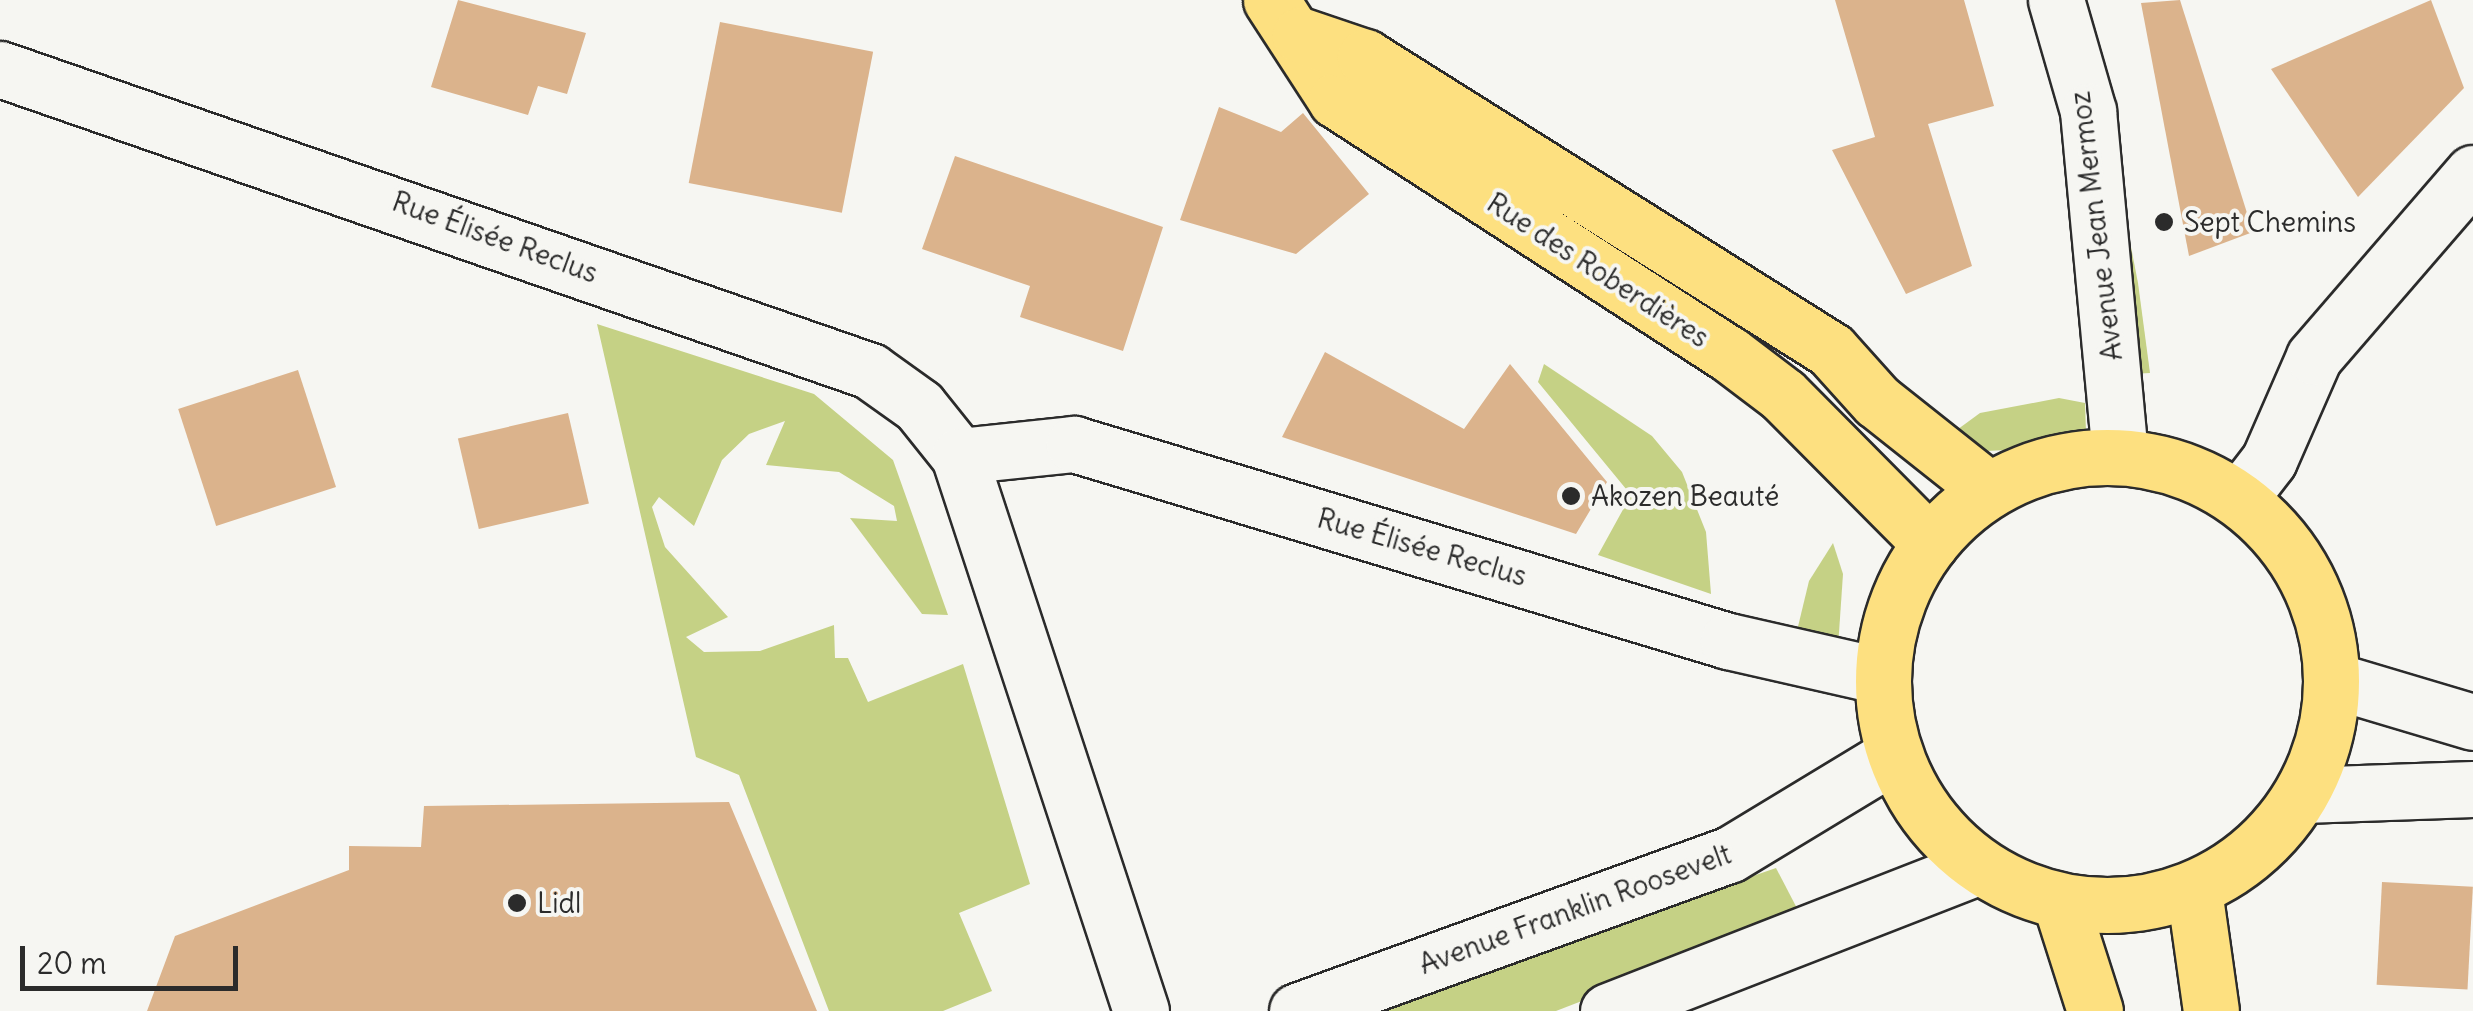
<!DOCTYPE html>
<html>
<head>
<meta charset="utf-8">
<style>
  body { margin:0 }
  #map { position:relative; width:2473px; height:1011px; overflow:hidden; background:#f6f6f2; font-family:Delius,sans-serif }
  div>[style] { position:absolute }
  .green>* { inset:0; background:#c5d185 }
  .building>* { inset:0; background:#dbb38c; transform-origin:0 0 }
  .roads { filter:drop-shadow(2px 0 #2b2b2b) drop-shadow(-2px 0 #2b2b2b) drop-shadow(0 2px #2b2b2b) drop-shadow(0 -2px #2b2b2b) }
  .minor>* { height:55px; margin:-27.5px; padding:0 27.5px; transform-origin:27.5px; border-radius:27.5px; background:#f6f6f2 }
  .major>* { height:55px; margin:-27.5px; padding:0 27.5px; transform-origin:27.5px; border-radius:27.5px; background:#fde080 }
  .major>.ring { margin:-27.5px; padding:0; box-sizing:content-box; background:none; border:55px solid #fde080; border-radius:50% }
  .dots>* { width:28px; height:28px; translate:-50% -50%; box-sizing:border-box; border:5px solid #f6f6f2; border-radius:50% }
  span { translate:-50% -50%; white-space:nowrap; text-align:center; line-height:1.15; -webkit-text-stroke:8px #f6f6f2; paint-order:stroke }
  .poi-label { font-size:28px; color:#2b2b2b }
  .left { translate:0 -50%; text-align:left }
  .street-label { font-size:28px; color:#2b2b2b }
  .scale { position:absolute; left:20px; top:946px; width:218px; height:45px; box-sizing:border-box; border:5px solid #2b2b2b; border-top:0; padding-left:12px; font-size:30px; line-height:35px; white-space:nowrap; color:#2b2b2b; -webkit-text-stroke:8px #f6f6f2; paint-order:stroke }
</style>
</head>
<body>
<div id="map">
  <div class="green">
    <i style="clip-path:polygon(2118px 180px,2138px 283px,2150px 373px,2131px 374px)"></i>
    <i style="clip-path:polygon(597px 324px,814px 394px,893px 460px,948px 615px,922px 614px,850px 518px,897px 521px,894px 506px,839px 472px,766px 465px,785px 421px,749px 434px,722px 460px,694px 526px,659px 497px,652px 507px,665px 547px,728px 617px,686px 637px,704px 652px,760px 651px,834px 625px,835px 658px,848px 658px,868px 702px,963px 664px,1030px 884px,959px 913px,992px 991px,943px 1011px,829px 1011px,739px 775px,696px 757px)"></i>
    <i style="clip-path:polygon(1544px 364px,1652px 436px,1682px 472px,1706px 532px,1711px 594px,1598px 555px,1631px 495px,1538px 382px)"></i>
    <i style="clip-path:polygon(2059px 398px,2085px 403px,2086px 432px,2069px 447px,1986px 451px,1950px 435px,1980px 413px)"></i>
    <i style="clip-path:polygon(1833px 543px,1843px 574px,1838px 647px,1795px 639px,1809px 581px)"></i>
    <i style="clip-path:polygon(1776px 868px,1801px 916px,1556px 1011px,1364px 1011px)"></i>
  </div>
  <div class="building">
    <i style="clip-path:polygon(458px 0,586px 33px,567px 94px,538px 86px,528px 115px,431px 87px)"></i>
    <i style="clip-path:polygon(1835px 0,1964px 0,1994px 106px,1928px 124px,1972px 266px,1906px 294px,1832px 150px,1875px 137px)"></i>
    <i style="clip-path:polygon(2180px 0,2253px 232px,2189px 256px,2141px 3px)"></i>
    <i style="clip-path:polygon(2431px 0,2464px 88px,2358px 197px,2271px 69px)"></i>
    <i style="left:720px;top:22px;width:156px;height:164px;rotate:11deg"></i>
    <i style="clip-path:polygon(1219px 107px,1281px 132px,1303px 113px,1369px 194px,1296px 254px,1180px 220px)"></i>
    <i style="clip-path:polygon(955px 156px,1163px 227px,1123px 351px,1020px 317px,1030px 286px,922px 249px)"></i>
    <i style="clip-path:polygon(1325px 352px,1464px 429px,1510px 364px,1607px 482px,1576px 534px,1282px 437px)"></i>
    <i style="left:298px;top:370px;width:123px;height:126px;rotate:72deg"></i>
    <i style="left:568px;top:413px;width:93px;height:113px;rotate:77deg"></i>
    <i style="clip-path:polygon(729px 802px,817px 1011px,147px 1011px,175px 936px,349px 870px,349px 846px,421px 847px,424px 806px)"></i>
    <i style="left:2382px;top:882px;width:91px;height:103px;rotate:3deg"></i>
  </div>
  <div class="roads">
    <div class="minor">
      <i style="left:2056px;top:0;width:116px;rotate:73.9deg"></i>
      <i style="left:2088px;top:111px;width:346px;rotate:84.7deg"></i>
      <i style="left:0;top:69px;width:921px;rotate:19.14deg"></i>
      <i style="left:870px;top:371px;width:60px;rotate:35.5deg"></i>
      <i style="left:919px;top:406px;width:64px;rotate:51.3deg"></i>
      <i style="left:959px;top:456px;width:584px;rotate:71.84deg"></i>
      <i style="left:959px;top:456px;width:116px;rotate:-6deg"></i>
      <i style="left:1074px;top:444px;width:683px;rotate:16.76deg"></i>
      <i style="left:1728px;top:641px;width:158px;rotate:12.8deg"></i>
      <i style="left:2239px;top:499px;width:49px;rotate:-52.4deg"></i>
      <i style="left:2269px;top:460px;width:112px;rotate:-66.4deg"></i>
      <i style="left:2314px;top:357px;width:243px;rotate:-49.2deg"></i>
      <i style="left:2332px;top:680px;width:147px;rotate:16.6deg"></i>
      <i style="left:2303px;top:795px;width:170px;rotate:-2deg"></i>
      <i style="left:1297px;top:1011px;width:459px;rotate:-19.9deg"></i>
      <i style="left:1729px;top:855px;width:193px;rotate:-31.2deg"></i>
      <i style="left:1608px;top:1011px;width:398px;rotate:-21.3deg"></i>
    </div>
    <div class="major">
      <i style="left:1271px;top:0;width:119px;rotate:57deg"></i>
      <i style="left:1336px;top:100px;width:468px;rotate:32.9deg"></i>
      <i style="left:1729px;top:354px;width:68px;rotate:37.2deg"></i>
      <i style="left:1783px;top:395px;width:209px;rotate:45.2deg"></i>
      <i style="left:1300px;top:35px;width:69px;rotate:18.7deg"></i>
      <i style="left:1365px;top:57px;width:550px;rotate:32.16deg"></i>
      <i style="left:1831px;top:350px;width:69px;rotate:48deg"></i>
      <i style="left:1877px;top:401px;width:142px;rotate:38.4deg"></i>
      <i class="ring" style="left:1883px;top:457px;width:393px;height:393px"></i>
      <i style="left:2194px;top:890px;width:122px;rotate:82deg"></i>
      <i style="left:2060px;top:901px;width:115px;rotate:72.3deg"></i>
    </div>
  </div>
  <div class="dots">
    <i style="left:2164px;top:222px;background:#2b2b2b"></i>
    <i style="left:1571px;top:496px;background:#2b2b2b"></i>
    <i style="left:517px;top:903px;background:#2b2b2b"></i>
  </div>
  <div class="poi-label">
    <span class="left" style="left:2184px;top:222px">Sept Chemins</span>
    <span class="left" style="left:1591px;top:496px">Akozen Beauté</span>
    <span class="left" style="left:537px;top:903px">Lidl</span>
  </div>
  <div class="street-label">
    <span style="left:2096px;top:226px;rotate:-97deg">Avenue Jean Mermoz</span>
    <span style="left:495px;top:237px;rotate:20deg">Rue Élisée Reclus</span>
    <span style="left:1598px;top:270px;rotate:33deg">Rue des Roberdières</span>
    <span style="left:1422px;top:547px;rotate:16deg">Rue Élisée Reclus</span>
    <span style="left:1575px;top:909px;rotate:-20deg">Avenue Franklin Roosevelt</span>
  </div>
  <div class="scale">20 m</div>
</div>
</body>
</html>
